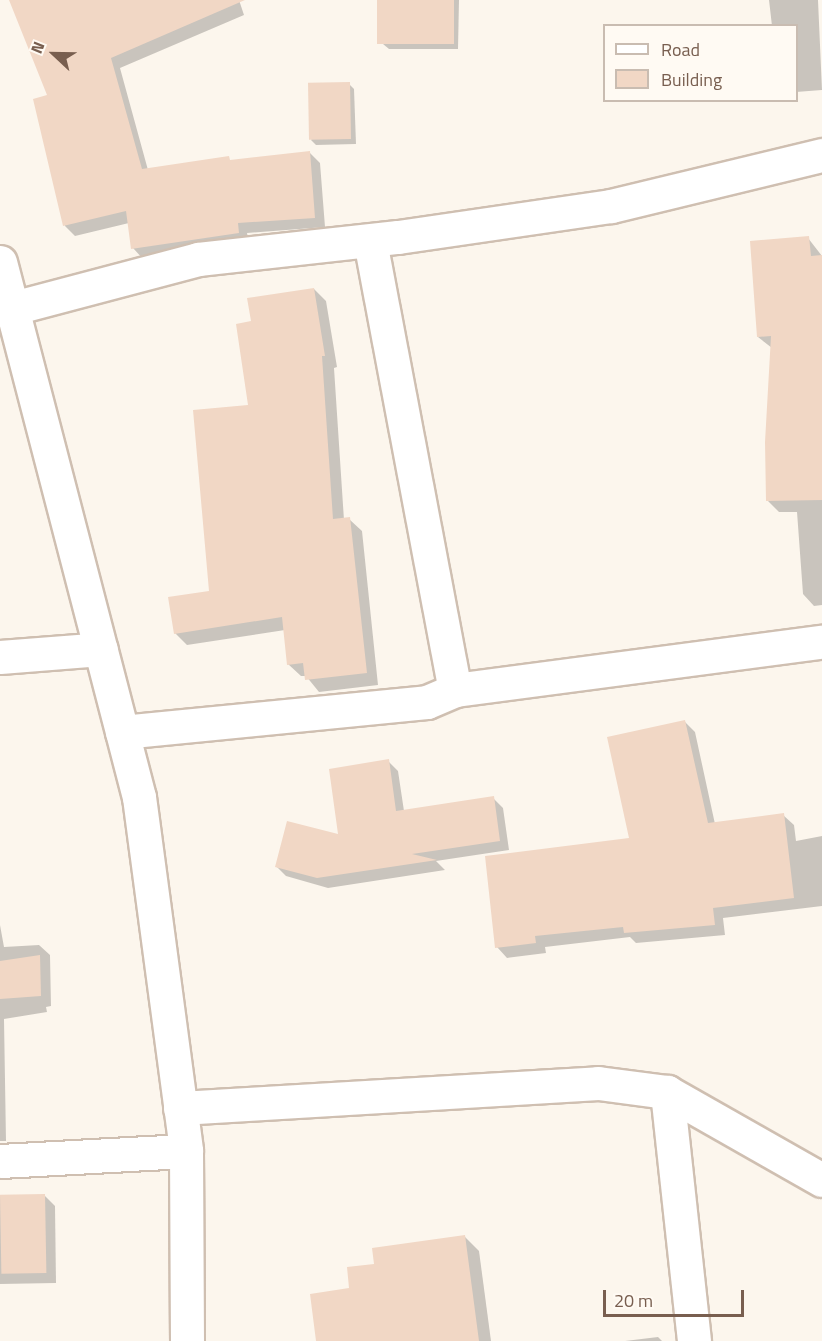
<!DOCTYPE html>
<html>
<head>
<meta charset="utf-8">
<style>
  body { margin:0 }
  #map { position:relative; width:822px; height:1341px; overflow:hidden; background:#fcf6ed; font-family:"Titillium Web",sans-serif }
  div>[style] { position:absolute }
  .shadow>* { inset:0; background:#0003 }
  .building>* { inset:0; background:#f1d7c5; transform-origin:0 0 }
  .roads { filter:drop-shadow(2px 0 #cfbfb1) drop-shadow(-2px 0 #cfbfb1) drop-shadow(0 2px #cfbfb1) drop-shadow(0 -2px #cfbfb1) }
  .minor>* { height:33px; margin:-16.5px; padding:0 16.5px; transform-origin:16.5px; border-radius:16.5px; background:#fff }
  span { translate:-50% -50%; white-space:nowrap; text-align:center; line-height:1.15; -webkit-text-stroke:4.5px #fffaf3; paint-order:stroke }
  .legend { position:absolute; left:603px; top:24px; width:195px; height:78px; box-sizing:border-box; background:#fffaf3; border:2px solid #c9bcb1; margin:0; padding:8px 10px; list-style:none; font-size:18px; color:#785e4f }
  .legend li { display:flex; align-items:center; gap:12px; height:30px }
  .legend b { width:30px; border:2px solid #c9bcb1 }
  .north { position:absolute; left:24px; top:24px; width:60px; height:60px; -webkit-text-stroke:4px #fffaf3; paint-order:stroke; rotate:292deg; font-size:16px; font-weight:700; line-height:24px; text-align:center; color:#785e4f }
  .north::after { content:''; display:block; margin:auto; width:21px; height:27px; background:#785e4f; clip-path:polygon(50% 0,100% 100%,50% 72%,0 100%) }
  .scale { position:absolute; left:603px; top:1290px; width:141px; height:27px; box-sizing:border-box; border:3px solid #785e4f; border-top:0; padding-left:8px; font-size:18px; line-height:21px; white-space:nowrap; color:#785e4f; -webkit-text-stroke:4px #fffaf3; paint-order:stroke }
</style>
</head>
<body>
<div id="map">
  <div class="shadow">
    <i style="clip-path:polygon(11px 0,239px 0,244px 15px,120px 68px,148px 170px,309px 152px,320px 163px,325px 227px,247px 233px,249px 243px,143px 259px,133px 248px,129px 223px,75px 236px,65px 226px,51px 167px,49px 96px)"></i>
    <i style="clip-path:polygon(378px 0,459px 0,458px 49px,389px 49px,383px 44px)"></i>
    <i style="clip-path:polygon(769px 0,818px 0,822px 90px,796px 92px,796px 26px,772px 26px)"></i>
    <i style="clip-path:polygon(349px 84px,354px 89px,356px 144px,316px 145px,311px 140px)"></i>
    <i style="clip-path:polygon(808px 238px,822px 256px,822px 605px,814px 606px,803px 594px,797px 512px,779px 512px,768px 501px,772px 348px,758px 337px)"></i>
    <i style="clip-path:polygon(314px 289px,326px 301px,337px 367px,334px 368px,344px 520px,349px 519px,362px 531px,378px 685px,319px 692px,306px 676px,301px 676px,288px 664px,285px 630px,187px 645px,175px 633px,211px 592px,250px 407px,253px 323px)"></i>
    <i style="clip-path:polygon(684px 721px,695px 732px,715px 824px,783px 815px,794px 825px,796px 841px,822px 836px,822px 906px,723px 918px,725px 935px,636px 943px,630px 937px,545px 947px,546px 953px,507px 958px,497px 947px,631px 839px)"></i>
    <i style="clip-path:polygon(388px 761px,398px 771px,404px 811px,493px 798px,503px 808px,509px 850px,436px 861px,445px 870px,328px 888px,286px 876px,276px 866px,340px 836px)"></i>
    <i style="clip-path:polygon(0 925px,4px 947px,39px 945px,50px 955px,51px 1006px,46px 1007px,47px 1012px,4px 1019px,6px 1141px,0 1141px)"></i>
    <i style="clip-path:polygon(44px 1195px,55px 1206px,56px 1283px,0 1284px,0 1196px)"></i>
    <i style="clip-path:polygon(465px 1237px,479px 1251px,491px 1341px,317px 1341px,351px 1290px,375px 1265px)"></i>
    <i style="clip-path:polygon(658px 1337px,662px 1341px,625px 1341px)"></i>
  </div>
  <div class="building">
    <i style="clip-path:polygon(9px 0,245px 0,111px 58px,142px 169px,229px 156px,230px 160px,310px 151px,315px 218px,238px 223px,239px 233px,131px 249px,126px 211px,63px 226px,33px 99px,47px 95px)"></i>
    <i style="left:377px;top:0;width:77px;height:44px"></i>
    <i style="left:350px;top:82px;width:57px;height:42px;rotate:89deg"></i>
    <i style="clip-path:polygon(809px 236px,811px 256px,822px 255px,822px 500px,766px 501px,765px 442px,771px 336px,757px 337px,750px 241px)"></i>
    <i style="clip-path:polygon(314px 288px,325px 356px,322px 356px,333px 519px,350px 517px,367px 673px,305px 680px,303px 663px,287px 665px,282px 617px,174px 634px,168px 597px,209px 591px,193px 410px,248px 405px,236px 324px,251px 321px,247px 298px)"></i>
    <i style="clip-path:polygon(685px 720px,708px 823px,784px 813px,794px 898px,713px 908px,715px 925px,624px 933px,623px 927px,535px 936px,536px 943px,495px 948px,485px 856px,629px 838px,607px 737px)"></i>
    <i style="clip-path:polygon(389px 759px,396px 811px,494px 796px,500px 841px,412px 854px,437px 860px,317px 878px,275px 867px,287px 821px,338px 834px,329px 769px)"></i>
    <i style="clip-path:polygon(40px 955px,41px 996px,0 999px,0 961px)"></i>
    <i style="left:45px;top:1194px;width:79px;height:45px;rotate:89deg"></i>
    <i style="clip-path:polygon(465px 1235px,479px 1341px,316px 1341px,310px 1294px,349px 1288px,347px 1267px,374px 1264px,372px 1248px)"></i>
  </div>
  <div class="roads">
    <div class="minor">
      <i style="left:370px;top:241px;width:457px;rotate:79.3deg"></i>
      <i style="left:0;top:262px;width:553px;rotate:75.44deg"></i>
      <i style="left:139px;top:797px;width:357px;rotate:82.4deg"></i>
      <i style="left:186px;top:1151px;width:190px;rotate:89.7deg"></i>
      <i style="left:13px;top:308px;width:191px;rotate:-14.8deg"></i>
      <i style="left:198px;top:259px;width:201px;rotate:-6.3deg"></i>
      <i style="left:398px;top:237px;width:215px;rotate:-8.3deg"></i>
      <i style="left:611px;top:206px;width:217px;rotate:-13.6deg"></i>
      <i style="left:0;top:657px;width:101px;rotate:-4.5deg"></i>
      <i style="left:122px;top:732px;width:306px;rotate:-5.6deg"></i>
      <i style="left:427px;top:702px;width:30px;rotate:-23deg"></i>
      <i style="left:455px;top:690px;width:370px;rotate:-7.5deg"></i>
      <i style="left:667px;top:1092px;width:178px;rotate:29.6deg"></i>
      <i style="left:180px;top:1108px;width:419px;rotate:-3.4deg"></i>
      <i style="left:598px;top:1083px;width:70px;rotate:7.4deg"></i>
      <i style="left:667px;top:1092px;width:250px;rotate:83.8deg"></i>
      <i style="left:0;top:1161px;width:186px;rotate:-3.1deg"></i>
    </div>
  </div>
  <ul class="legend">
  <li><b style="height:8px;background:#fff"></b>Road</li>
  <li><b style="height:16px;background:#f1d7c5"></b>Building</li>
  </ul>
  <div class="north">N</div>
  <div class="scale">20 m</div>
</div>
</body>
</html>
